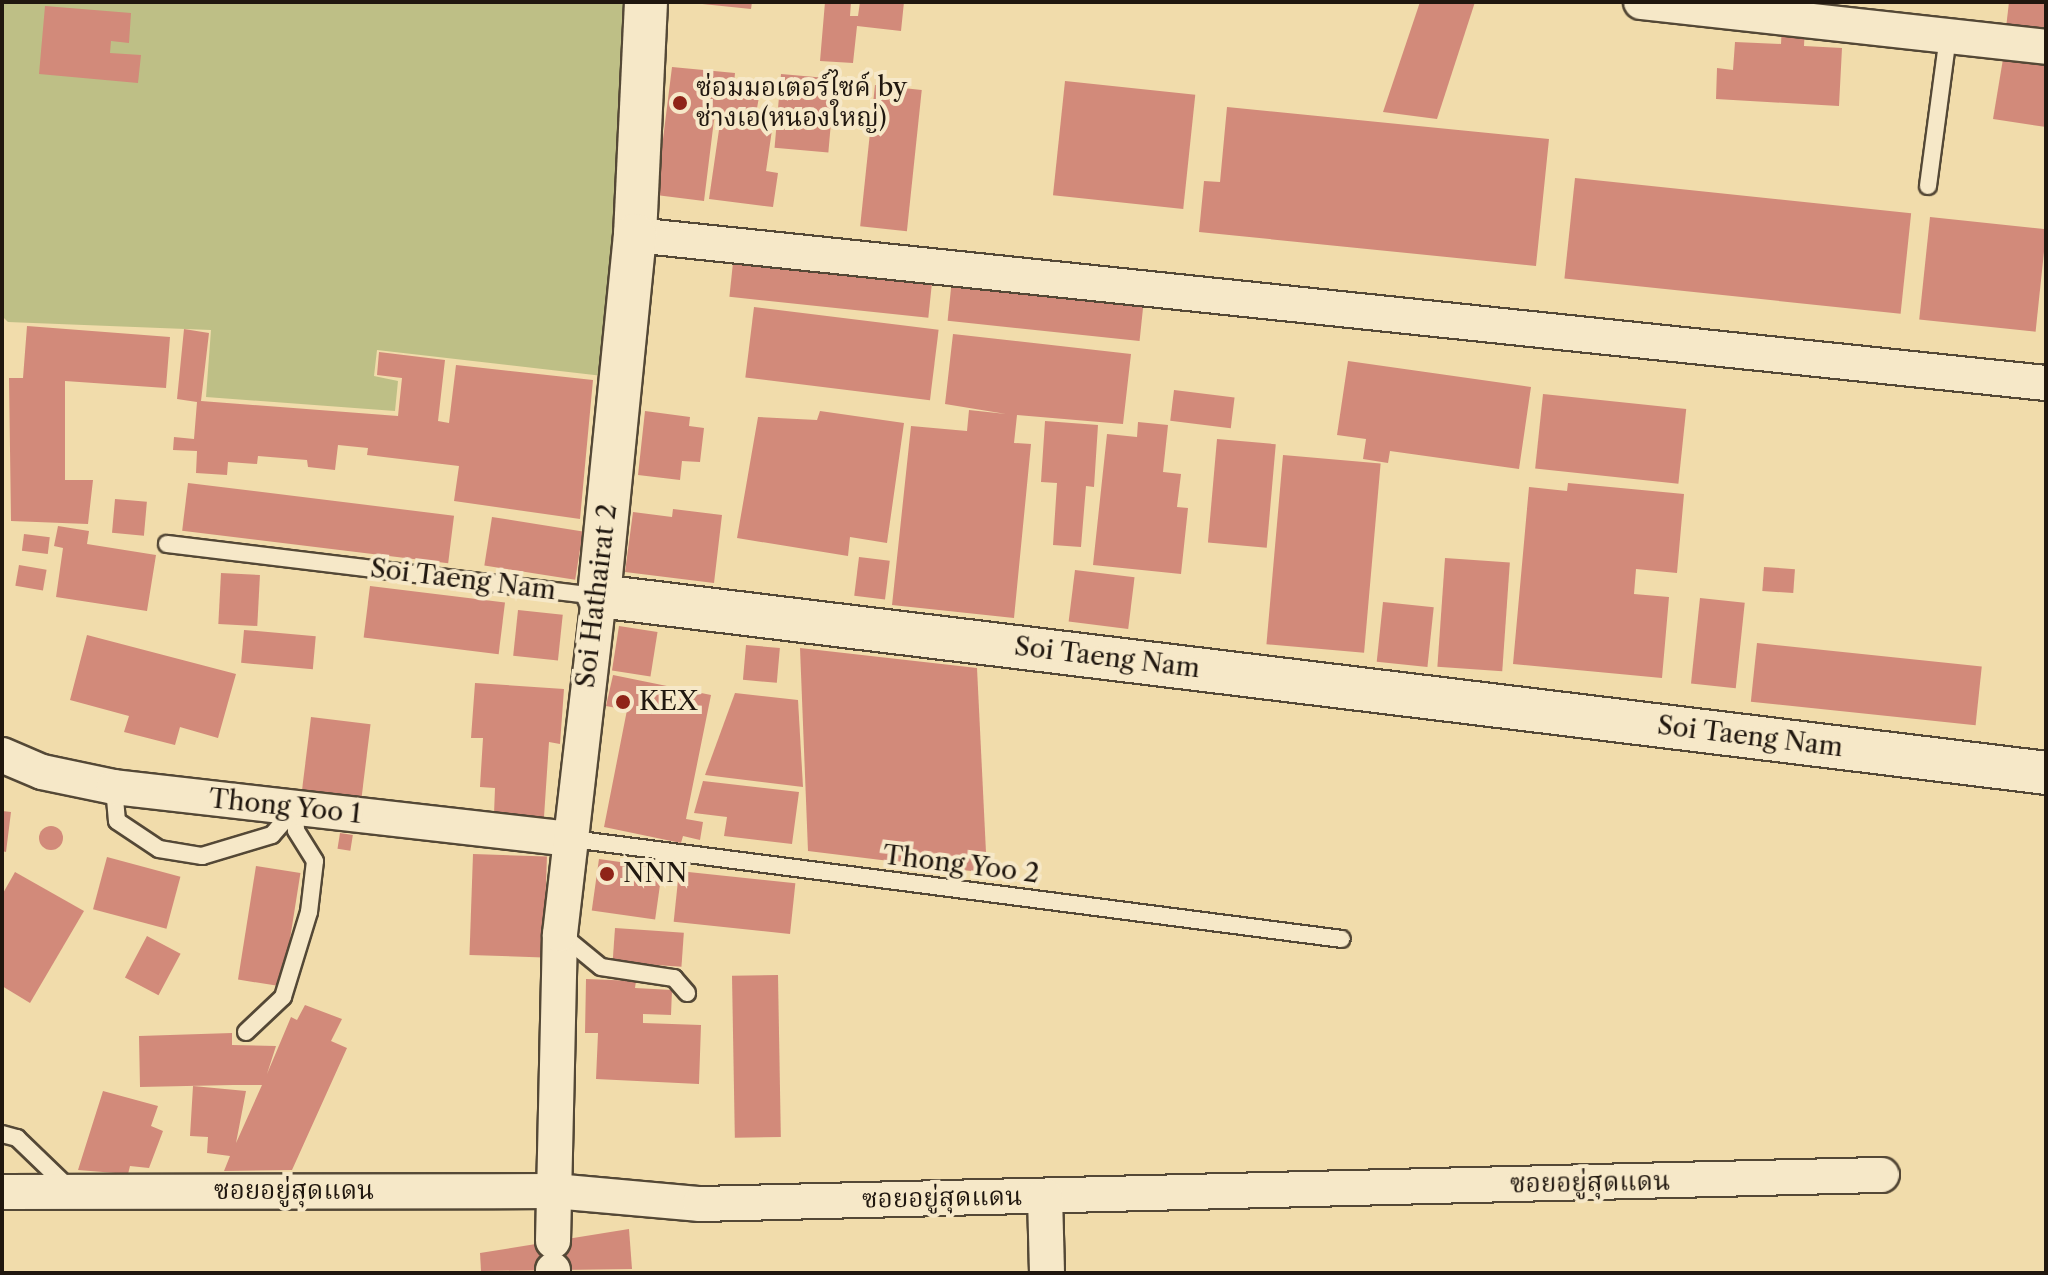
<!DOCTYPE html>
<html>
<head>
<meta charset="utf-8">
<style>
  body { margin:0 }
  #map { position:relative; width:2048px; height:1275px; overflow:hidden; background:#f1dcab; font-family:"Libre Caslon Text","Noto Serif Thai",serif }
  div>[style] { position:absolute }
  .green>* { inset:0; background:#bebf86 }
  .building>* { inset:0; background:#d28a7a; transform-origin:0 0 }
  .round { border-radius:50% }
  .roads { filter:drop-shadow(2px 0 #544836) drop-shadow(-2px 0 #544836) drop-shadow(0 2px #544836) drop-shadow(0 -2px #544836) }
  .service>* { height:16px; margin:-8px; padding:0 8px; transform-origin:8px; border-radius:8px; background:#f6e8c8 }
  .minor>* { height:34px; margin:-17px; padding:0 17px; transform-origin:17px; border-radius:17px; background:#f6e8c8 }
  .tertiary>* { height:42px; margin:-21px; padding:0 21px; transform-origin:21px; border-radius:21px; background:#f6e8c8 }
  .dots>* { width:22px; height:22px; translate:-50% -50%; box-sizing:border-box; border:4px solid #f6e8c8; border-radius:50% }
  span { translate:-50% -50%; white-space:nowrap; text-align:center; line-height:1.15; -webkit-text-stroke:8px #f6e8c8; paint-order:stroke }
  .poi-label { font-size:26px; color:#20170f }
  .left { translate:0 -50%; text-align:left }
  .street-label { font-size:26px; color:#20170f }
  .frame { position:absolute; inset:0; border:4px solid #20170f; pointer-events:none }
</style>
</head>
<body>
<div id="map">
  <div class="green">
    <i style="clip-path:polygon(2px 2px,627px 2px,618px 236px,603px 376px,377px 350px,374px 376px,398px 381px,395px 411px,206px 397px,211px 330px,8px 322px,2px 316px)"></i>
  </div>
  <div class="building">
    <i style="clip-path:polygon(683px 2px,752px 2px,751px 9px)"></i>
    <i style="clip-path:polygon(825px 2px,851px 2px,850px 16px,858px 16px,860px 2px,904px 2px,901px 31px,857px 26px,853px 63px,820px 61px)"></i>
    <i style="clip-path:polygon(1420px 2px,1475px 2px,1437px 119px,1383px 112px)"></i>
    <i style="clip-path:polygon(2009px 2px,2046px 2px,2046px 31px,2006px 28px)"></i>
    <i style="clip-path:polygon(45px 6px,131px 13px,129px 43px,111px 41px,110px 53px,141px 55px,138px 83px,39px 74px)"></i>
    <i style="clip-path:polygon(1782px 24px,1805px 25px,1804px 46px,1842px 48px,1839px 106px,1716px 99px,1717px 68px,1733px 70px,1735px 42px,1781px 44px)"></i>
    <i style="clip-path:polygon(2004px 53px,2046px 60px,2046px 127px,1993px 119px)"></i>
    <i style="clip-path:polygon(672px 67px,735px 73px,733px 94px,759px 97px,754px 125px,714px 120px,704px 201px,656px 195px)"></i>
    <i style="left:781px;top:74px;width:54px;height:74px;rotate:5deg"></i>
    <i style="left:1065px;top:81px;width:131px;height:115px;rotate:6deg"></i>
    <i style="left:875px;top:85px;width:47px;height:142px;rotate:6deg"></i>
    <i style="clip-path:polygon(1227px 107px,1549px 139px,1536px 266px,1199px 232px,1204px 181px,1220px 182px)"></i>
    <i style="clip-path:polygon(720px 123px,772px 130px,766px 171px,778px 173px,773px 207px,709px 199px)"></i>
    <i style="left:1575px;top:178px;width:338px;height:101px;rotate:6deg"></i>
    <i style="left:1930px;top:217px;width:117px;height:103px;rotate:6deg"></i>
    <i style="left:734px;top:253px;width:200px;height:44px;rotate:6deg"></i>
    <i style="left:952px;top:279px;width:193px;height:42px;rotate:6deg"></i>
    <i style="left:754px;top:307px;width:186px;height:71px;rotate:7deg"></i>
    <i style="clip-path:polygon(27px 326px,170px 337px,166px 388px,65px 381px,65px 480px,93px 480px,88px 524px,11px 521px,9px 378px,23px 378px)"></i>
    <i style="clip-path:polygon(184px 329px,209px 333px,201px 401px,398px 416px,402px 378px,377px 375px,379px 352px,445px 360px,438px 421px,449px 423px,456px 365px,593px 380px,580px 519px,454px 501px,459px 466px,367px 455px,368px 448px,338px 445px,335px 470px,308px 467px,307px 460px,258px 456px,257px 464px,228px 462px,227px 475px,196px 473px,197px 451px,173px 450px,174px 437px,194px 439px,197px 402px,177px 399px)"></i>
    <i style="clip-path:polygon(953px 334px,1131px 354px,1123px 424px,1017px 415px,1014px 443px,1031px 444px,1014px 618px,892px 605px,911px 426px,967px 431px,969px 410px,1006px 414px,945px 404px)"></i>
    <i style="clip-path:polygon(1348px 361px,1531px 387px,1519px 469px,1390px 451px,1388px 463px,1363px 459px,1366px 439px,1337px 435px)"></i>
    <i style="left:1174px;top:390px;width:61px;height:31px;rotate:7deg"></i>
    <i style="left:1543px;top:394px;width:144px;height:75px;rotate:6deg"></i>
    <i style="clip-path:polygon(645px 411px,690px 417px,689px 426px,704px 428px,700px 462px,682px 461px,680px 480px,638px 475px)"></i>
    <i style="clip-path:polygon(820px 411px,904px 423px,887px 543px,850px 537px,848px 556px,737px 538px,758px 417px,817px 420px)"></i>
    <i style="clip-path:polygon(1045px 421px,1098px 425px,1094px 487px,1086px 486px,1081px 547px,1053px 545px,1057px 483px,1041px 482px)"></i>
    <i style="clip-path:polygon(1138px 422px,1168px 425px,1163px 472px,1181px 474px,1177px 507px,1188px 508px,1181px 574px,1093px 565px,1107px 434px,1137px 437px)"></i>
    <i style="left:1217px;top:439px;width:59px;height:104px;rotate:5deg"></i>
    <i style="left:1283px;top:455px;width:98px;height:190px;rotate:5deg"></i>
    <i style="left:188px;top:483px;width:268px;height:48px;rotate:7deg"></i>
    <i style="clip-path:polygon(1568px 483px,1684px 494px,1677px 573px,1636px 569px,1634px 594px,1669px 597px,1662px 678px,1513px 664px,1529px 487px,1567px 491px)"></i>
    <i style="left:115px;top:499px;width:32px;height:34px;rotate:5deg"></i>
    <i style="clip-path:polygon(673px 509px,722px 515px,714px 583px,625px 572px,633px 512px,672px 517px)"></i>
    <i style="left:492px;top:517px;width:92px;height:49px;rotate:9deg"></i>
    <i style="clip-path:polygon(58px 526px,89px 531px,87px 544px,156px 555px,147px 611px,56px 597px,63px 548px,54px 546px)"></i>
    <i style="left:24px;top:534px;width:26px;height:17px;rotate:7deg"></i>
    <i style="left:859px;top:557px;width:31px;height:39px;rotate:7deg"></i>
    <i style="left:1445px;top:558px;width:65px;height:109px;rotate:4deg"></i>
    <i style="left:19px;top:565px;width:28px;height:21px;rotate:10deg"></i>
    <i style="left:1764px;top:567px;width:31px;height:24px;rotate:4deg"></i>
    <i style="left:1075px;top:570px;width:60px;height:52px;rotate:7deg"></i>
    <i style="left:221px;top:573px;width:39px;height:51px;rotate:3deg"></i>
    <i style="left:370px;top:586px;width:136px;height:52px;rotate:7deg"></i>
    <i style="left:1700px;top:598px;width:45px;height:86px;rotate:6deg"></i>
    <i style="left:1383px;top:602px;width:51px;height:60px;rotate:6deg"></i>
    <i style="left:518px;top:610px;width:45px;height:46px;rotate:6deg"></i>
    <i style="left:619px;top:626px;width:39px;height:45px;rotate:9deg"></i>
    <i style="left:244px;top:630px;width:72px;height:33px;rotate:5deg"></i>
    <i style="clip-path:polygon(87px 635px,236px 674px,218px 738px,180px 727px,175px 745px,124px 732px,129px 716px,70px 700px)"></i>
    <i style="left:1757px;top:643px;width:226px;height:59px;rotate:6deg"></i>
    <i style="left:746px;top:645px;width:34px;height:35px;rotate:5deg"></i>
    <i style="clip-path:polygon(800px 648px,977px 668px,987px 873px,808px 851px)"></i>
    <i style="clip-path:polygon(613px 675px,711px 695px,686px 819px,703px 822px,700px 840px,683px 836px,681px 843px,604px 827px,627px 710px,606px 706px)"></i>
    <i style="clip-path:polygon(475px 683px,564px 689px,560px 744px,549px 742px,544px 817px,494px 814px,495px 788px,480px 787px,483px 738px,471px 738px)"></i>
    <i style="clip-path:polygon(735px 693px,798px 700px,803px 787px,705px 775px)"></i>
    <i style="left:311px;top:717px;width:60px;height:77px;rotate:7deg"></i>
    <i style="clip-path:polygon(703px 781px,799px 792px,792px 844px,724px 836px,727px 817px,694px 813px)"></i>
    <i style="clip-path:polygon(2px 811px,11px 812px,6px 852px,2px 851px)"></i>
    <i class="round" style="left:39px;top:826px;width:24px;height:24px"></i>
    <i style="left:340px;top:833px;width:13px;height:16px;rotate:9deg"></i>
    <i style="left:473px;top:854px;width:74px;height:101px;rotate:2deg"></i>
    <i style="left:107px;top:857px;width:76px;height:54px;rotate:15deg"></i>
    <i style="left:599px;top:859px;width:64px;height:52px;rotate:8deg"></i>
    <i style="left:256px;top:866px;width:45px;height:115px;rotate:9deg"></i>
    <i style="left:679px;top:871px;width:117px;height:51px;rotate:6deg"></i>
    <i style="clip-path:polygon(15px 872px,84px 911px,30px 1003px,2px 986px,2px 895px)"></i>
    <i style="left:615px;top:928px;width:69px;height:34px;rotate:4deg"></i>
    <i style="left:147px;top:936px;width:38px;height:47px;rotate:28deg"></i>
    <i style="left:778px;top:975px;width:162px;height:46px;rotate:89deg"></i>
    <i style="clip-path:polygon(586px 979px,636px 981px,635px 988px,672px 990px,671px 1015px,643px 1014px,643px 1023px,701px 1025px,699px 1084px,596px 1079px,598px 1033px,585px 1033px)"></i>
    <i style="clip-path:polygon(305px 1005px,342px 1019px,331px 1041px,347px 1048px,292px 1170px,224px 1171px,230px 1156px,207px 1153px,208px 1137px,190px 1136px,193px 1086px,246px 1091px,236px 1143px,262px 1085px,233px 1085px,140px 1087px,139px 1036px,232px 1033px,232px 1045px,276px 1046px,267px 1074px,291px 1017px,297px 1020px)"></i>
    <i style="clip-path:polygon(103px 1091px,158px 1106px,151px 1126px,163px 1131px,149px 1168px,130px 1166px,128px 1174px,78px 1170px)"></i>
    <i style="clip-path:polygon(629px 1229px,632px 1269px,481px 1271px,480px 1253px)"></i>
  </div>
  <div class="roads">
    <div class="service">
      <i style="left:1928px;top:186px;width:151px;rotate:-82.4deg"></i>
      <i style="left:167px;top:544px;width:434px;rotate:6.9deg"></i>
      <i style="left:114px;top:787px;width:34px;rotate:85deg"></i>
      <i style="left:117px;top:821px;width:50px;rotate:33.7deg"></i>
      <i style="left:159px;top:849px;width:44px;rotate:9.2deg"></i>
      <i style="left:202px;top:856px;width:73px;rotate:-16.7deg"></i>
      <i style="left:272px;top:835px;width:35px;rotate:-49deg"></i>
      <i style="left:572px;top:839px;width:776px;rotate:7.4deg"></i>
      <i style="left:562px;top:935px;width:50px;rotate:39.4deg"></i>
      <i style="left:601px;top:967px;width:74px;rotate:8.6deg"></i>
      <i style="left:674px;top:978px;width:20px;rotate:49deg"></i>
      <i style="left:246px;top:1032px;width:51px;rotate:-43.4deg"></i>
      <i style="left:283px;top:997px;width:89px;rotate:-73deg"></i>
      <i style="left:309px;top:912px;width:51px;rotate:-83.3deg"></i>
      <i style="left:315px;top:861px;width:36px;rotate:-122deg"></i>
      <i style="left:296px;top:830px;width:21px;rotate:-93deg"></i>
      <i style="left:2px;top:1134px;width:16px;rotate:15deg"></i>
      <i style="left:17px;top:1138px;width:72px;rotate:43.9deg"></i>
    </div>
    <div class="minor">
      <i style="left:1641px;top:2px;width:407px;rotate:6.3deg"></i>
      <i style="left:635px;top:235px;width:1419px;rotate:5.99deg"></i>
      <i style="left:2px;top:755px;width:43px;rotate:23deg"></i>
      <i style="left:42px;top:772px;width:74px;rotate:11.8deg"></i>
      <i style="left:114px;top:787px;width:461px;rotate:6.5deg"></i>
      <i style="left:2px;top:1192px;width:552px;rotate:-0.1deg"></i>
      <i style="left:554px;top:1191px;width:147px;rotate:5.1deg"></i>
      <i style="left:700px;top:1204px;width:1182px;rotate:-1.41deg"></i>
      <i style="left:1045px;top:1196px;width:77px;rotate:88.5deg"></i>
      <i style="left:553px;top:1241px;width:307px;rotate:-88.7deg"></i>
      <i style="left:560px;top:934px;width:340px;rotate:-83.4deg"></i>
      <i style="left:553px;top:1270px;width:3px;rotate:90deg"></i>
    </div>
    <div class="tertiary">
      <i style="left:646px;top:2px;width:233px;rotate:92.7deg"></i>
      <i style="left:635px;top:235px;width:363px;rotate:95.7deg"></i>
      <i style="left:599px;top:596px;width:1458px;rotate:6.97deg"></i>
    </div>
  </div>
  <div class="dots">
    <i style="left:680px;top:103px;background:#8f2418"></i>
    <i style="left:623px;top:702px;background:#8f2418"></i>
    <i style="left:607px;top:874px;background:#8f2418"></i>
  </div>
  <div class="poi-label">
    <span class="left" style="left:696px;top:103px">ซ่อมมอเตอร์ไซค์ by<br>ช่างเอ(หนองใหญ่)</span>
    <span class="left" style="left:639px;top:702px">KEX</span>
    <span class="left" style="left:623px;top:874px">NNN</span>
  </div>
  <div class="street-label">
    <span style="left:463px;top:580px;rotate:7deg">Soi Taeng Nam</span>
    <span style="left:597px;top:596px;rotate:-83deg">Soi Hathairat 2</span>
    <span style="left:1107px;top:658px;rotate:7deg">Soi Taeng Nam</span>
    <span style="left:1750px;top:737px;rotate:7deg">Soi Taeng Nam</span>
    <span style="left:285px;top:807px;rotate:6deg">Thong Yoo 1</span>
    <span style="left:961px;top:865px;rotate:7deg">Thong Yoo 2</span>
    <span style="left:1590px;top:1183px;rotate:-1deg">ซอยอยู่สุดแดน</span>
    <span style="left:294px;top:1191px">ซอยอยู่สุดแดน</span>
    <span style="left:942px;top:1198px;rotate:-1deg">ซอยอยู่สุดแดน</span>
  </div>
  <div class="frame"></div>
</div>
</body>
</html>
